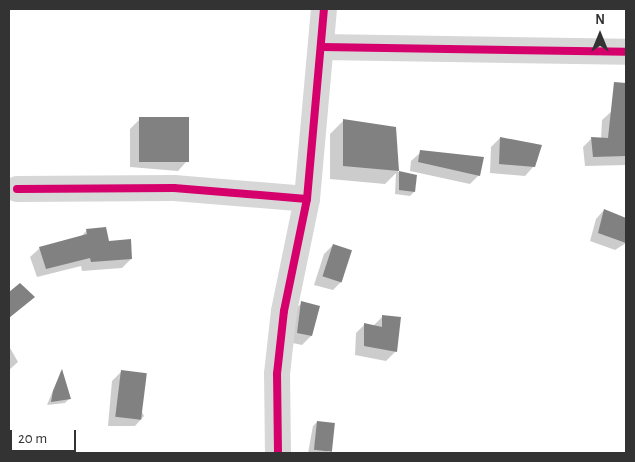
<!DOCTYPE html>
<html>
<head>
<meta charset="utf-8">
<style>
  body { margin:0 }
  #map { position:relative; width:635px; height:462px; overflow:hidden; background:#fff; font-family:"Alegreya Sans",sans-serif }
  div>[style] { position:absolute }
  .shadow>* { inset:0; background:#0003 }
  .building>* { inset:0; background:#818181; transform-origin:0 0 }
  .minor>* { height:26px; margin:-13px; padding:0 13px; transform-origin:13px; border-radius:13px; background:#d7d7d7 }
  .cycleway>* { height:8px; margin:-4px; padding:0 4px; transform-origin:4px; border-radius:4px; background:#d6006c }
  span { translate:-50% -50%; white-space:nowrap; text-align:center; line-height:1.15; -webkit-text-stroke:5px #fff; paint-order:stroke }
  .frame { position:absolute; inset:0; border:10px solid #333; pointer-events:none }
  .north { position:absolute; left:575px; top:10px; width:50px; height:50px; -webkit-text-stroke:4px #fff; paint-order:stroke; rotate:0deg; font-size:14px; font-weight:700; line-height:20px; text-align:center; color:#333 }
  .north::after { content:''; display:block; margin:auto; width:18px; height:22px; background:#333; clip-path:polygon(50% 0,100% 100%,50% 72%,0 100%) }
  .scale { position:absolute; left:10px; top:430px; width:66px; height:22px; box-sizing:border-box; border:2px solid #333; border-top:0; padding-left:6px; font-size:15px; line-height:18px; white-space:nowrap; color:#333; -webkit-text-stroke:4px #fff; paint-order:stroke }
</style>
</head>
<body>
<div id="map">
  <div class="shadow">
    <i style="clip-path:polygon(612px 111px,626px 114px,626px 165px,585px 166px,583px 147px,592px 138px,601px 139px,602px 120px)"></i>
    <i style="clip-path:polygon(139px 120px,187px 161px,178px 171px,130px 167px,130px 129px)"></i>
    <i style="clip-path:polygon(343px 121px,395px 128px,398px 172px,416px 176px,414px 192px,410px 196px,395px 194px,396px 173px,385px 184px,330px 179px,330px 134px)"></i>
    <i style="clip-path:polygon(500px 138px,534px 166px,525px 176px,490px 173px,491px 147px)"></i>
    <i style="clip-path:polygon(421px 152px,479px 175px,470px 184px,410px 171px,411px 161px)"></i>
    <i style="clip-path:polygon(604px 210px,626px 219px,626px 243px,615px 250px,590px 241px,596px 219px)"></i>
    <i style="clip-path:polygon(87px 230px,131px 259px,122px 268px,82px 271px,81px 266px,37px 277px,30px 257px,40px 248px,81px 237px)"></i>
    <i style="clip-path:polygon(333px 245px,350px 251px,342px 281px,333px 290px,314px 285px,324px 254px)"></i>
    <i style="clip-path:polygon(302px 303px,318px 307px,311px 336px,302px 345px,288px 342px,292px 312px)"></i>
    <i style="clip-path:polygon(382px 317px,400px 318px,395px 352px,386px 361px,355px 355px,356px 333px,365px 324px,373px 326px)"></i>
    <i style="clip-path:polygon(9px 346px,18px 362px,9px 370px)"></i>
    <i style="clip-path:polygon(61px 371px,69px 399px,65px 403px,47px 405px)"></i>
    <i style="clip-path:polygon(121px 372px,144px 416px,135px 426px,108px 426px,112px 381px)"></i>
    <i style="clip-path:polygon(317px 422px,329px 450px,326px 453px,308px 453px,313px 426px)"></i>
  </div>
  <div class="building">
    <i style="clip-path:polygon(614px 82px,626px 83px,626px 156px,593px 157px,591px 137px,608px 138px)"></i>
    <i style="left:189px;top:117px;width:45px;height:50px;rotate:90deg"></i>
    <i style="clip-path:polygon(343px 119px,396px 127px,399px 171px,343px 166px)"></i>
    <i style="clip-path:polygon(500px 137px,542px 145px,535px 167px,499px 164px)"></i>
    <i style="clip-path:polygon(420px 150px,484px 157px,480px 176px,418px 162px)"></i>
    <i style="clip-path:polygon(399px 171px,417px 175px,415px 192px,399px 190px)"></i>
    <i style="clip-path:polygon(604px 209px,626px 218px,626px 243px,598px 233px)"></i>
    <i style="clip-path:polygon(106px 227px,109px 241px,131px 239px,132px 259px,91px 262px,90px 258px,46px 269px,39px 247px,87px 234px,86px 229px)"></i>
    <i style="left:333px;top:244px;width:20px;height:34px;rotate:18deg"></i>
    <i style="clip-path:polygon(20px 283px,35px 297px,9px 318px,9px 292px)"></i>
    <i style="clip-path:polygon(301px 301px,320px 306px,312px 336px,297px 333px)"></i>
    <i style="clip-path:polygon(382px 315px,401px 317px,397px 352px,364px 346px,364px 323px,382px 327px)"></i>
    <i style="clip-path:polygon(62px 369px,71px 399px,51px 402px,53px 391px)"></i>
    <i style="left:121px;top:370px;width:26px;height:47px;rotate:7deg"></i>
    <i style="left:317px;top:421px;width:18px;height:29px;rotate:6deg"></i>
  </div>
  <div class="minor">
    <i style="left:322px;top:47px;width:304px;rotate:0.9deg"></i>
    <i style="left:17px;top:189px;width:157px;rotate:-0.4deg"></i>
    <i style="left:174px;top:188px;width:133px;rotate:4.7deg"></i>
    <i style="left:278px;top:453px;width:79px;rotate:-90.7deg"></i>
    <i style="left:277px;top:374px;width:63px;rotate:-83.7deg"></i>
    <i style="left:284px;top:311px;width:114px;rotate:-78.4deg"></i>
    <i style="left:307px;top:199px;width:191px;rotate:-84.9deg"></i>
  </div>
  <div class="cycleway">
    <i style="left:322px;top:47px;width:304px;rotate:0.9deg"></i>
    <i style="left:17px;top:189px;width:157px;rotate:-0.4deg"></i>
    <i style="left:174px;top:188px;width:133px;rotate:4.7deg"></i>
    <i style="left:278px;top:453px;width:79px;rotate:-90.7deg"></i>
    <i style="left:277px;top:374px;width:63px;rotate:-83.7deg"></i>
    <i style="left:284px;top:311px;width:114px;rotate:-78.4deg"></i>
    <i style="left:307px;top:199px;width:191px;rotate:-84.9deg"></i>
  </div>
  <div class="frame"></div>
  <div class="north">N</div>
  <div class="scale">20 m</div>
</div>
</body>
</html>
